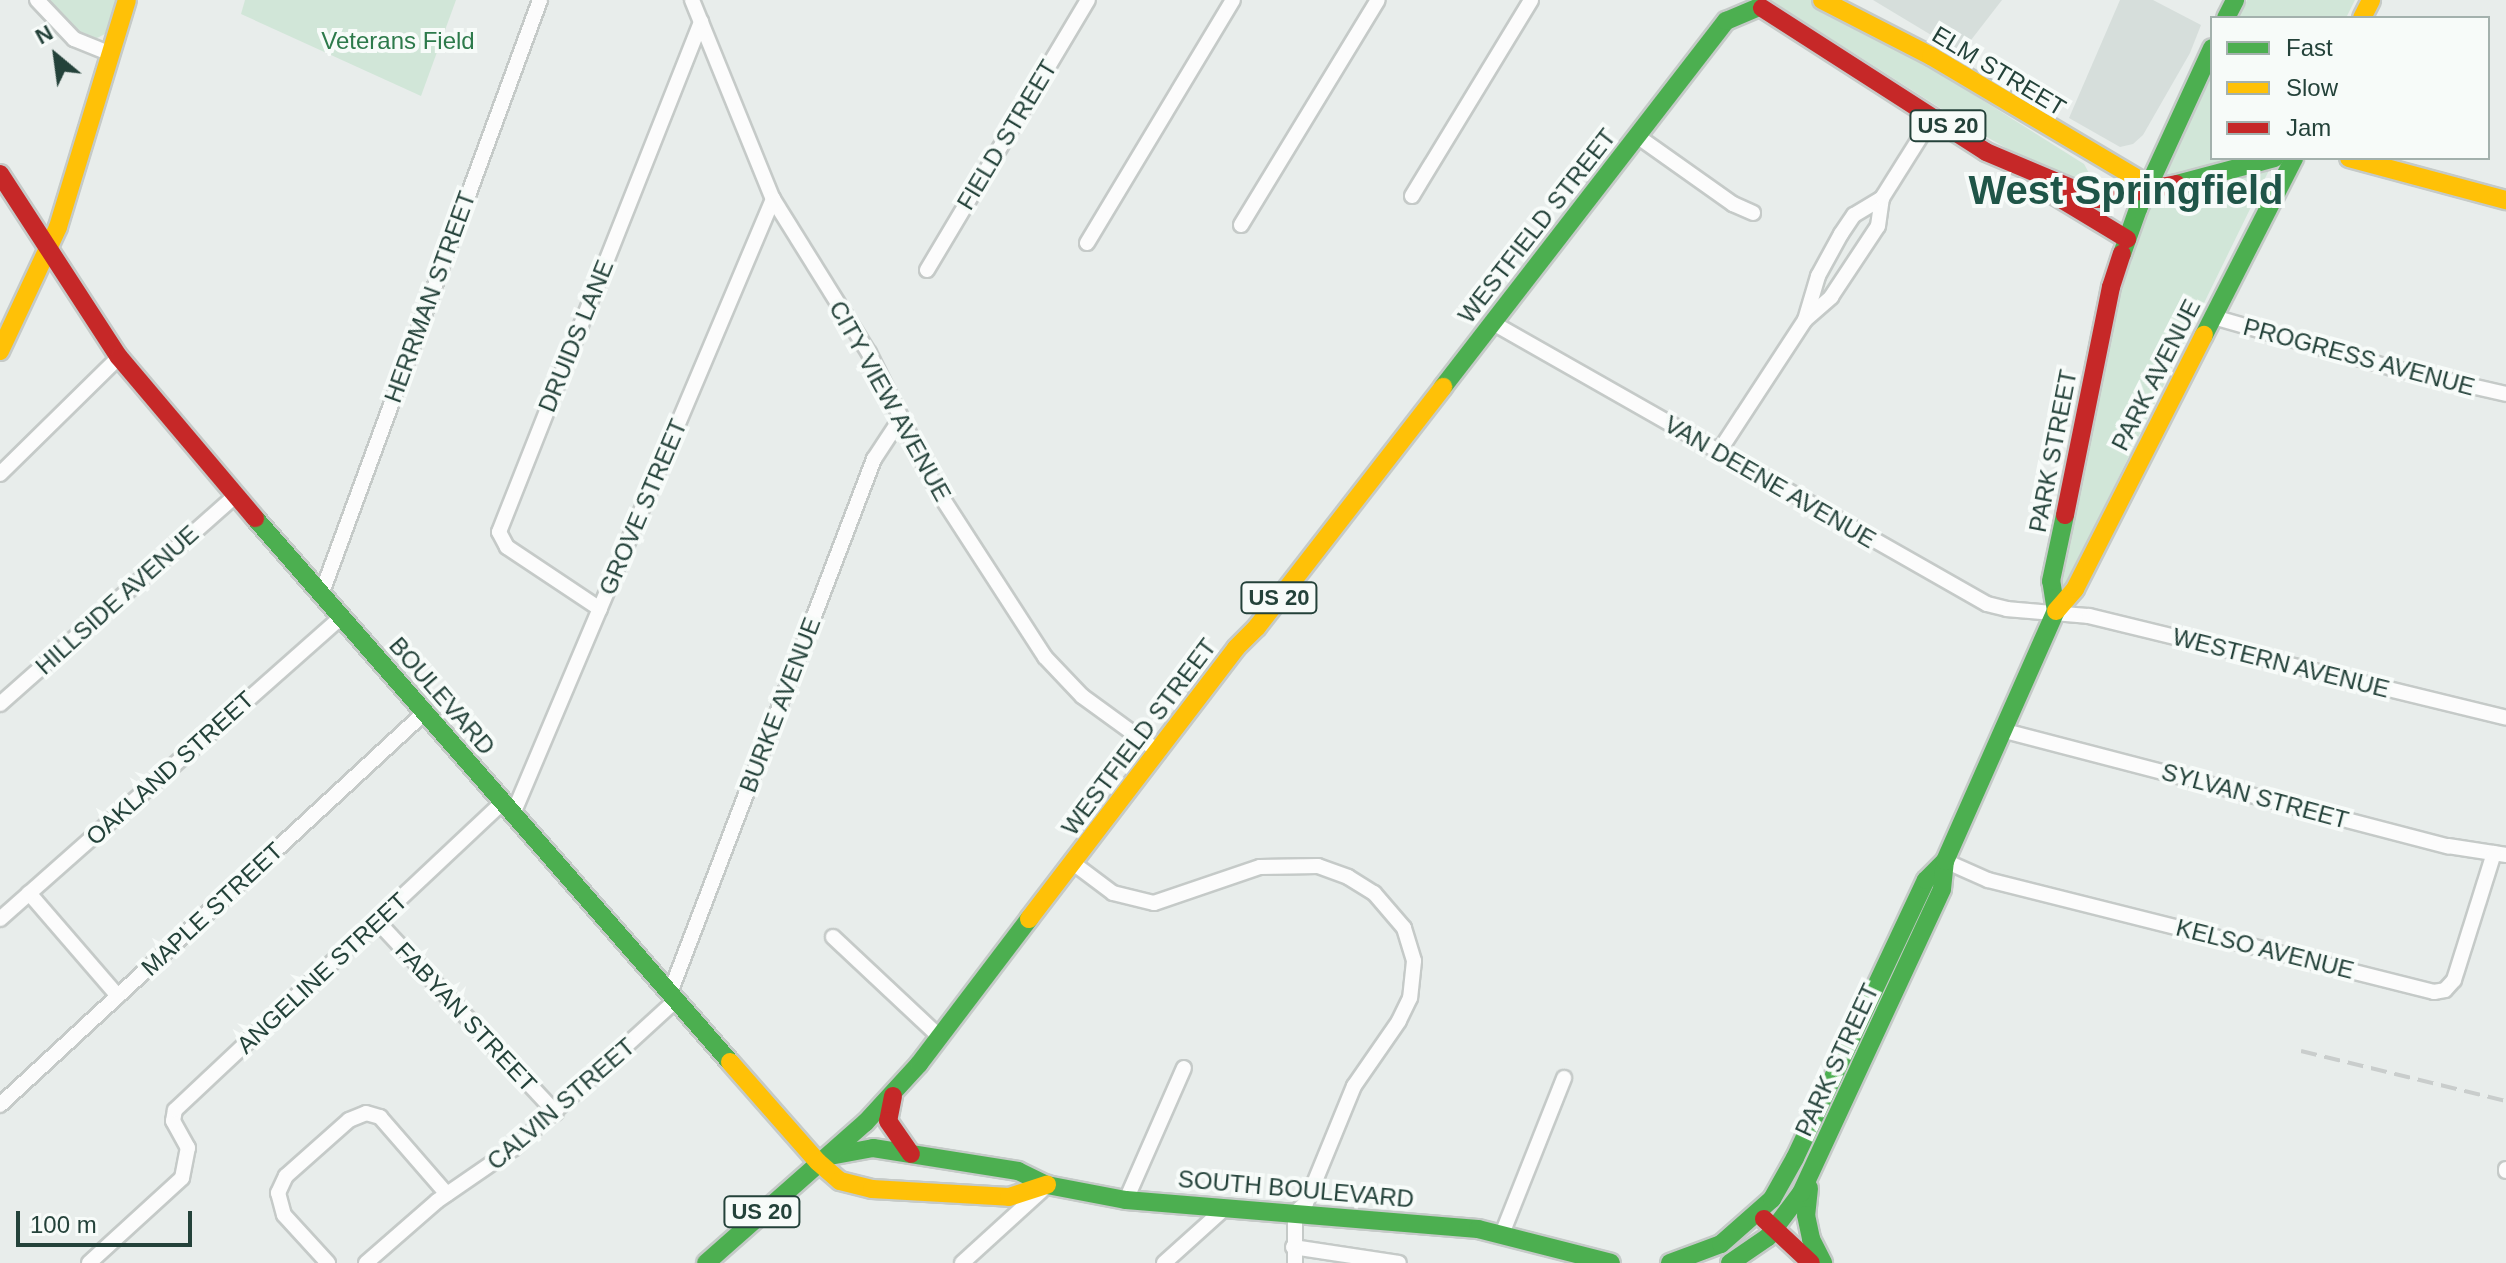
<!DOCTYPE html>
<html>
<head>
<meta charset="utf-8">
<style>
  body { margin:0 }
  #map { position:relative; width:2506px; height:1263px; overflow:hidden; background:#e8edeb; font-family:Arial,sans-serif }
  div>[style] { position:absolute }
  .built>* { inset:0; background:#d6dedb }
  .green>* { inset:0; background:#d1e6d8 }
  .roads { filter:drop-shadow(2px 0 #c5cac8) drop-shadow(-2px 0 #c5cac8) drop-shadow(0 2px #c5cac8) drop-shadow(0 -2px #c5cac8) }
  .street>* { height:14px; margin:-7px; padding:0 7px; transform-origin:7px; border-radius:7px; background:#fcfcfc }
  .fast>* { height:18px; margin:-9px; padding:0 9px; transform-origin:9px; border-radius:9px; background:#4caf50 }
  .slow>* { height:18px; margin:-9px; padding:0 9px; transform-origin:9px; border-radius:9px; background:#ffc107 }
  .jam>* { height:18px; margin:-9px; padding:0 9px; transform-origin:9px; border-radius:9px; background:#c62828 }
  .rail>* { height:4px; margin-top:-2px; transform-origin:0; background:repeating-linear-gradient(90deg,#c9cdcc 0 16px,transparent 0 24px) }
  span { translate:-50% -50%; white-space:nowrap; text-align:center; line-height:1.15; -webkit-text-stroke:8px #f7fbf9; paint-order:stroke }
  .shield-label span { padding:2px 6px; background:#f7fbf9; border:2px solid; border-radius:6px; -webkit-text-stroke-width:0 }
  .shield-label { font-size:22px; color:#24423a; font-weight:700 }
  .park-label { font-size:24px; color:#2d7a4b }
  .street-label { font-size:24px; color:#24423a }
  .town-label { font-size:40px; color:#1f5548; font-weight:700 }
  .legend { position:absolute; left:2210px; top:16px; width:280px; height:144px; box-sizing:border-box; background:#f7fbf9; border:2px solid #a3b1ad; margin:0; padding:10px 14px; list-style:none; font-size:24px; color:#24423a }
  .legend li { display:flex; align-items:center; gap:16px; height:40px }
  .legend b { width:40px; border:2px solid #a3b1ad }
  .north { position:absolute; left:16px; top:16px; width:80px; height:80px; -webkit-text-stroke:6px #f7fbf9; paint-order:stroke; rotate:331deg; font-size:22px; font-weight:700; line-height:32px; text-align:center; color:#24423a }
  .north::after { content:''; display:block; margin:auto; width:28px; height:36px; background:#24423a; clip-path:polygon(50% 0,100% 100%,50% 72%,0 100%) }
  .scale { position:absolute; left:16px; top:1211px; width:176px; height:36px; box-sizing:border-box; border:4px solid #24423a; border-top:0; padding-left:10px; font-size:24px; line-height:28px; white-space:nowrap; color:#24423a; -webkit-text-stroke:6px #f7fbf9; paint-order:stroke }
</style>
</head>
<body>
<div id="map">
  <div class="built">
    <i style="clip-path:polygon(1873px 0,2002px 0,1961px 53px)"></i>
    <i style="clip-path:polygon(2120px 0,2153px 0,2201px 25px,2190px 53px,2143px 135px,2133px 144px,2120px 147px,2069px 118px)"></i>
  </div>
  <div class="green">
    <i style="clip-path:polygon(43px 0,116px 0,105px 34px,93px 40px,81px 38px)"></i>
    <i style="clip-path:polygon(245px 0,456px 0,421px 96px,241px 14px)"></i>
    <i style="clip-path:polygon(1770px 0,1823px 0,2084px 164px,2089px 173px,2085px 182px,2079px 183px,2022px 157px,1978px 132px)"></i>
    <i style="clip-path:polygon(2247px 0,2355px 0,2346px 18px,2238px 18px)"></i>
    <i style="clip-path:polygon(2212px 73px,2212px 158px,2275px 158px,2066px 585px,2059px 583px,2115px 307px,2146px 213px)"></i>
  </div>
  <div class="roads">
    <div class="street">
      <i style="left:37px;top:0;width:54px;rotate:46.5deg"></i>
      <i style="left:74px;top:39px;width:40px;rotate:22deg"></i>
      <i style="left:692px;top:0;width:215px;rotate:67.9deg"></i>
      <i style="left:773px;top:199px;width:181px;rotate:58.1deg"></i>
      <i style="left:869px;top:353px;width:153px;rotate:63.6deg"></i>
      <i style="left:937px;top:490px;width:199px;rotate:57.1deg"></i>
      <i style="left:1045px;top:657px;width:54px;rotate:46.5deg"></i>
      <i style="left:1082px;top:696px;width:95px;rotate:36deg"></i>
      <i style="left:1637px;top:136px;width:118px;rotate:35.3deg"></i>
      <i style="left:1733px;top:204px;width:22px;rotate:24deg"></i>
      <i style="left:1412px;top:196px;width:229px;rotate:-58.7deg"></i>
      <i style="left:1241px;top:225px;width:263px;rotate:-58.7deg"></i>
      <i style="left:1087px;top:243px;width:283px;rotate:-59deg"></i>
      <i style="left:927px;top:270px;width:314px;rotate:-59.2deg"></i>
      <i style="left:2213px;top:317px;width:186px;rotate:15.9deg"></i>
      <i style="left:2392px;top:368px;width:117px;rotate:12.8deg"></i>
      <i style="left:1805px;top:320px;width:35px;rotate:-41deg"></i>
      <i style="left:1831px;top:297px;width:85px;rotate:-56.5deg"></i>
      <i style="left:1878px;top:226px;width:28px;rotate:-82deg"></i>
      <i style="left:1493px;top:323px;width:568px;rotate:29.63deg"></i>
      <i style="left:1987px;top:604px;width:21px;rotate:14deg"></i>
      <i style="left:2007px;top:609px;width:82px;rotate:4.9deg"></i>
      <i style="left:2089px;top:616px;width:429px;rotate:13.7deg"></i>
      <i style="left:1718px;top:453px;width:159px;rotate:-56.8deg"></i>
      <i style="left:1805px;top:320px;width:46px;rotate:-73.5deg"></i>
      <i style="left:1818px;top:276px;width:48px;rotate:-61.3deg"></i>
      <i style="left:1841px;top:234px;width:23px;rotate:-56deg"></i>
      <i style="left:1854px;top:215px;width:33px;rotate:-31deg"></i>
      <i style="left:1882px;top:198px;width:96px;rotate:-57.8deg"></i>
      <i style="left:0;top:474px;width:167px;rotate:-44.5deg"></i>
      <i style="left:321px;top:595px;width:634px;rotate:-69.79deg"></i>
      <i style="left:600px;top:609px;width:112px;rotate:-146.3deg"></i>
      <i style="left:507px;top:547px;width:17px;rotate:-118deg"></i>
      <i style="left:499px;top:532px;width:549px;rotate:-68.39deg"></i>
      <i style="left:0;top:704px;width:314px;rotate:-41.5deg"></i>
      <i style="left:2005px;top:731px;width:458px;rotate:14.6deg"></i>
      <i style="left:2448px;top:846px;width:59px;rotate:8.8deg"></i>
      <i style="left:513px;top:814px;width:668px;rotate:-67.08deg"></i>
      <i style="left:1945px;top:861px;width:47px;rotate:23.8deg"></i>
      <i style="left:1988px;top:880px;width:460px;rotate:14.1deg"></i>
      <i style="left:2434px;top:992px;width:11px;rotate:-10deg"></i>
      <i style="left:2445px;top:990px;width:13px;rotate:-48deg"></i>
      <i style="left:2454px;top:980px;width:133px;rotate:-72.5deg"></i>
      <i style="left:1073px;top:863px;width:50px;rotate:36.9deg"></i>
      <i style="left:1113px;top:893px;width:42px;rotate:13.7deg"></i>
      <i style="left:1154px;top:903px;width:112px;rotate:-18.8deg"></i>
      <i style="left:1260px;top:867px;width:58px;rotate:-1deg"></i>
      <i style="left:1318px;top:866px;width:32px;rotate:20deg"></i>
      <i style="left:1348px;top:877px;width:31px;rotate:32deg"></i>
      <i style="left:1374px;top:893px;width:46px;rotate:49.4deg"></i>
      <i style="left:1404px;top:928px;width:34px;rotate:73deg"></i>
      <i style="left:1414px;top:961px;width:37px;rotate:96deg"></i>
      <i style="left:1410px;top:998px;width:25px;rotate:116deg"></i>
      <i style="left:1399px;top:1021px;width:79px;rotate:124.7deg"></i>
      <i style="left:1354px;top:1086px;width:126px;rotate:112.3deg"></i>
      <i style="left:1306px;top:1203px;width:15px;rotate:138deg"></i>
      <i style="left:1295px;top:1213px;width:50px;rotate:90deg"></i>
      <i style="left:29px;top:893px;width:136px;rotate:49.2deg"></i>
      <i style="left:0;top:919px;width:456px;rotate:-41.5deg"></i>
      <i style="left:377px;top:921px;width:262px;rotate:47deg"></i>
      <i style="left:833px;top:937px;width:146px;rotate:43.1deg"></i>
      <i style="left:670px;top:993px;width:572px;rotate:-69.09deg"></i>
      <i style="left:874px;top:459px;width:45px;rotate:-56.7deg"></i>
      <i style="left:0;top:1105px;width:577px;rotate:-42.75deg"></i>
      <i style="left:2506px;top:1171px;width:2px;rotate:-90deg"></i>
      <i style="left:1126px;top:1200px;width:144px;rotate:-66.3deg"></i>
      <i style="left:1502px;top:1234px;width:168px;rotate:-68.3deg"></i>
      <i style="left:1293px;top:1247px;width:107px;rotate:8.6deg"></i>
      <i style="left:89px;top:1263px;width:126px;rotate:-42.4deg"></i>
      <i style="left:182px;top:1178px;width:31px;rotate:-79deg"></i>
      <i style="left:188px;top:1148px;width:31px;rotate:-119deg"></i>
      <i style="left:173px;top:1121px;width:11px;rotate:-80deg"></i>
      <i style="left:175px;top:1110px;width:450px;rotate:-43.2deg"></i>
      <i style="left:328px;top:1263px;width:65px;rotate:-132.5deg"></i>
      <i style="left:284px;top:1215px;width:23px;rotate:-105deg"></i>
      <i style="left:278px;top:1193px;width:19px;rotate:-65deg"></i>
      <i style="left:286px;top:1176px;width:84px;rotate:-41.6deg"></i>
      <i style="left:349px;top:1120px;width:18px;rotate:-22deg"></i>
      <i style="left:366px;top:1113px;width:15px;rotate:16deg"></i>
      <i style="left:380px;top:1117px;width:102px;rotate:49deg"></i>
      <i style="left:366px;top:1263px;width:94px;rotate:-41.1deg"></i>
      <i style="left:437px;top:1201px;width:93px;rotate:-34.5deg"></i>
      <i style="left:514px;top:1148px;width:219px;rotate:-42.4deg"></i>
      <i style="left:962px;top:1263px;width:107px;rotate:-42.3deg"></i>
      <i style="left:1164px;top:1263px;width:82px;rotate:-42deg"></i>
    </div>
    <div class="fast">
      <i style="left:2226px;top:18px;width:20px;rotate:-63deg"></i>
      <i style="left:2177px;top:184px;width:101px;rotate:-14.9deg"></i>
      <i style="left:2122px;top:254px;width:48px;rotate:-70.4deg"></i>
      <i style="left:2138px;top:209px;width:177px;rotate:-65.3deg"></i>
      <i style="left:2204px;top:335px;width:199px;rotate:-63deg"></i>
      <i style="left:1443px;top:387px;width:463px;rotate:-52.3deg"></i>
      <i style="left:1726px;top:21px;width:34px;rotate:-23deg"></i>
      <i style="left:255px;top:518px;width:722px;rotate:48.87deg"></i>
      <i style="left:830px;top:1156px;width:44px;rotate:-10.5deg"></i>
      <i style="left:873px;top:1148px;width:147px;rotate:9deg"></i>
      <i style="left:1018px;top:1171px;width:32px;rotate:26deg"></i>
      <i style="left:1047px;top:1185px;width:80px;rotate:10.8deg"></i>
      <i style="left:1126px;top:1200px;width:353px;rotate:4.7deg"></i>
      <i style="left:1478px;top:1229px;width:137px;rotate:14.3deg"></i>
      <i style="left:1809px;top:1188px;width:27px;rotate:96deg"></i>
      <i style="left:1806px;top:1215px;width:25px;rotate:78deg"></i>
      <i style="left:1811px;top:1239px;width:27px;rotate:63deg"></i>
      <i style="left:706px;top:1263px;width:212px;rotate:-41.4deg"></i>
      <i style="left:865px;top:1123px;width:80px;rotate:-47.5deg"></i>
      <i style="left:919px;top:1064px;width:182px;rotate:-52.8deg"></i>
      <i style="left:1670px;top:1263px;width:54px;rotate:-20.4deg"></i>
      <i style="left:1721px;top:1244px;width:68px;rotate:-41.4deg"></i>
      <i style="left:1772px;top:1199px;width:47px;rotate:-60.7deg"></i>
      <i style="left:1795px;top:1158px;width:307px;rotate:-64.8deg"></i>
      <i style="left:1926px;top:880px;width:27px;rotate:-45deg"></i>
      <i style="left:1730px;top:1263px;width:46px;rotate:-34.4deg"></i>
      <i style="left:1768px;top:1237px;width:55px;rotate:-53.1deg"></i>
      <i style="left:1801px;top:1193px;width:335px;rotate:-65.1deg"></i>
      <i style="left:1942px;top:889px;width:28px;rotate:-84deg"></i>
      <i style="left:1945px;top:861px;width:274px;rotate:-66.1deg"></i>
      <i style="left:2056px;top:611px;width:30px;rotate:-99deg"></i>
      <i style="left:2051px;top:581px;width:67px;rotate:-78deg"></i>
    </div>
    <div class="slow">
      <i style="left:1822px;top:0;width:123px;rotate:27.2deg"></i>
      <i style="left:1931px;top:56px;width:255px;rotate:30.7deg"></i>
      <i style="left:2362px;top:18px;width:20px;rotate:-63deg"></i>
      <i style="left:2349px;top:158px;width:163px;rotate:15deg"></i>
      <i style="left:0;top:351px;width:137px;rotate:-64.9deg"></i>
      <i style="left:58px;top:227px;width:237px;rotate:-73.1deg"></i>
      <i style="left:2056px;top:611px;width:29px;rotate:-49deg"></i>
      <i style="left:2075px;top:589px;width:285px;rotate:-63.1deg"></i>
      <i style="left:1029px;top:919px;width:341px;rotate:-52.6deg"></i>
      <i style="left:1236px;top:648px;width:30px;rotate:-45deg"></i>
      <i style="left:1257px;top:627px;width:304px;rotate:-52.2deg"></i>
      <i style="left:730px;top:1062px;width:133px;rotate:48.7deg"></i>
      <i style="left:818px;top:1162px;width:29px;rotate:41deg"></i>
      <i style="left:840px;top:1181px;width:33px;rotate:14deg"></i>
      <i style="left:872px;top:1189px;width:137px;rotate:3.3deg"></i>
      <i style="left:1009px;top:1197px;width:40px;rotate:-18deg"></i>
    </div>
    <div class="jam">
      <i style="left:1762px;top:8px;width:266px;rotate:32.7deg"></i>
      <i style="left:1986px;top:152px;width:121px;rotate:22.9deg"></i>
      <i style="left:2097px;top:199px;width:81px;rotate:-10.6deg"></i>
      <i style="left:0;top:174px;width:218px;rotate:57deg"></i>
      <i style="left:119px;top:357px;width:211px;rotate:49.8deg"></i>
      <i style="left:2051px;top:193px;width:89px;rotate:31.2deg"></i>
      <i style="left:2065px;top:515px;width:233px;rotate:-78.6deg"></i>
      <i style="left:2111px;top:287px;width:35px;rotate:-72deg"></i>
      <i style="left:893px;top:1096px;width:25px;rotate:101deg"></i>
      <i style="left:888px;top:1121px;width:40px;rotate:55.1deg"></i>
      <i style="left:1764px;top:1219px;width:64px;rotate:43.1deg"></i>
    </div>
  </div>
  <div class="rail">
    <i style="left:2301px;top:1051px;width:211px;rotate:13.7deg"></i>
  </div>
  <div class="shield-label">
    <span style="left:1948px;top:126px">US 20</span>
    <span style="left:1279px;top:598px">US 20</span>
    <span style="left:762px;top:1212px">US 20</span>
  </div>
  <div class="park-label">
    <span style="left:398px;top:41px">Veterans Field</span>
  </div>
  <div class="street-label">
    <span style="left:1999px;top:71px;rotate:31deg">ELM STREET</span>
    <span style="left:1007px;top:135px;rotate:-59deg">FIELD STREET</span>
    <span style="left:1537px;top:226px;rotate:-52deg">WESTFIELD STREET</span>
    <span style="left:430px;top:297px;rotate:-70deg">HERRMAN STREET</span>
    <span style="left:576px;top:336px;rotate:-68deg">DRUIDS LANE</span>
    <span style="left:2359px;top:357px;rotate:15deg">PROGRESS AVENUE</span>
    <span style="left:2156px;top:375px;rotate:-63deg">PARK AVENUE</span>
    <span style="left:890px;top:401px;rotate:61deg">CITY VIEW AVENUE</span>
    <span style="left:2053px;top:451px;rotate:-79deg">PARK STREET</span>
    <span style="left:1770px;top:482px;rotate:30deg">VAN DEENE AVENUE</span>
    <span style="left:643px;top:507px;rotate:-67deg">GROVE STREET</span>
    <span style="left:117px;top:600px;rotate:-42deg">HILLSIDE AVENUE</span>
    <span style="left:2281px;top:663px;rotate:14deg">WESTERN AVENUE</span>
    <span style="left:442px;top:696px;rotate:49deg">BOULEVARD</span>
    <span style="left:780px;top:705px;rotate:-69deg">BURKE AVENUE</span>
    <span style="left:1139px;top:737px;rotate:-53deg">WESTFIELD STREET</span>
    <span style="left:170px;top:768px;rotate:-42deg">OAKLAND STREET</span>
    <span style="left:2255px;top:796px;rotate:15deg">SYLVAN STREET</span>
    <span style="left:212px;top:909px;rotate:-43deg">MAPLE STREET</span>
    <span style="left:2265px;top:949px;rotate:14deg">KELSO AVENUE</span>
    <span style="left:322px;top:973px;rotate:-43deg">ANGELINE STREET</span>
    <span style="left:466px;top:1017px;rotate:47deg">FABYAN STREET</span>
    <span style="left:1837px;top:1060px;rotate:-65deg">PARK STREET</span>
    <span style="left:561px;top:1104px;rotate:-41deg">CALVIN STREET</span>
    <span style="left:1296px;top:1189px;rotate:5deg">SOUTH BOULEVARD</span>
  </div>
  <div class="town-label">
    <span style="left:2126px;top:190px">West Springfield</span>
  </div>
  <ul class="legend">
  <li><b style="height:10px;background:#4caf50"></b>Fast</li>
  <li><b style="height:10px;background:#ffc107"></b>Slow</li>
  <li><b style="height:10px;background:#c62828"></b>Jam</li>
  </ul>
  <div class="north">N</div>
  <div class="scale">100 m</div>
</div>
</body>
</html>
